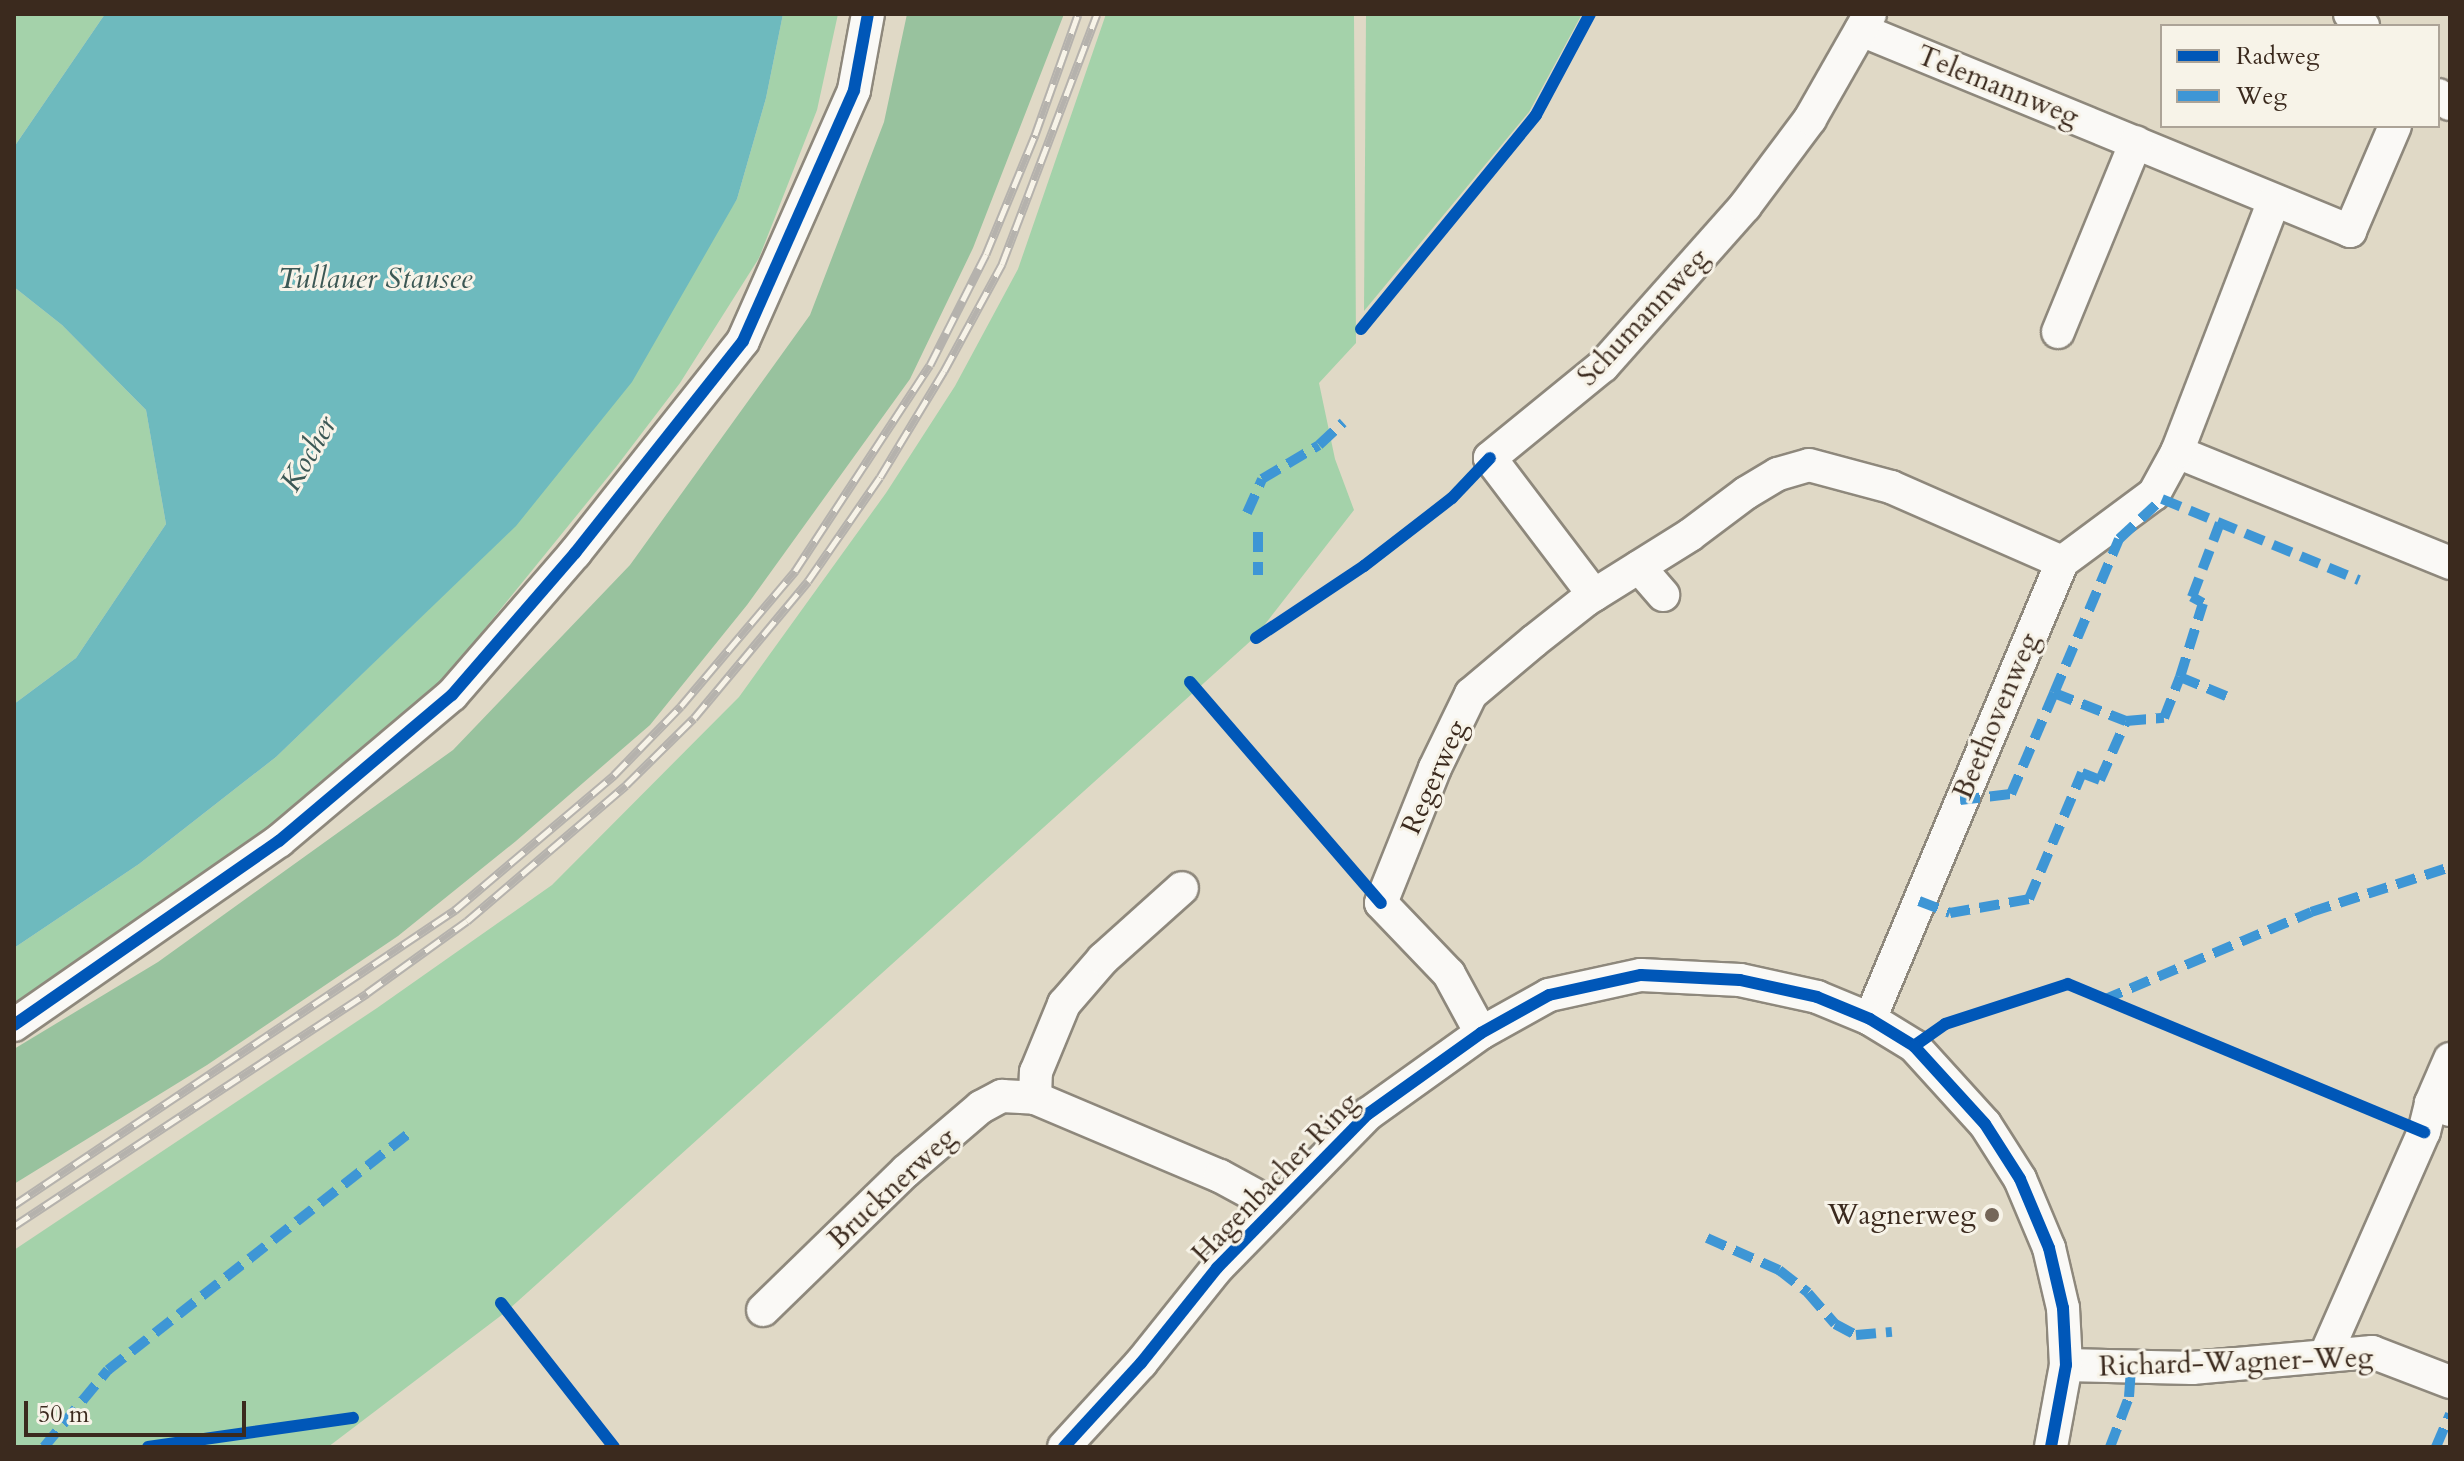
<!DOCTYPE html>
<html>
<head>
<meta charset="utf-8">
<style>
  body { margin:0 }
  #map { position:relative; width:2464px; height:1461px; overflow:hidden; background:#e0d9c6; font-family:Cardo,serif }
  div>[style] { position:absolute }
  .green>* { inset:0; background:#a4d2aa }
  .forest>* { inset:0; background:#98c29e }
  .water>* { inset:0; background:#6ebabe }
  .roads { filter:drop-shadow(2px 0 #8e887c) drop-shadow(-2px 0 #8e887c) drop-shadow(0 2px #8e887c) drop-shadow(0 -2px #8e887c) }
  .minor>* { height:32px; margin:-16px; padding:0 16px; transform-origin:16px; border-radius:16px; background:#faf9f6 }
  .rail>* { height:9px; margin-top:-4.5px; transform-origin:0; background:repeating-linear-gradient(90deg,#f7f3e8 0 18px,#b5b2ad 0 36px); box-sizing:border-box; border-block:2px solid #b5b2ad }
  .quiet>* { height:10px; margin-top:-5px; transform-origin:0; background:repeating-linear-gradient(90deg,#3e96d5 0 20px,transparent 0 30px) }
  .cycleway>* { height:12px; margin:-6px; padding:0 6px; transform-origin:6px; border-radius:6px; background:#0057b8 }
  .dots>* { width:22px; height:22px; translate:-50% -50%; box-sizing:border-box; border:4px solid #f7f3e8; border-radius:50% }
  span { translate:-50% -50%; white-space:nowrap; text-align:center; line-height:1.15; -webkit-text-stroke:6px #f7f3e8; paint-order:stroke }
  .street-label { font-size:28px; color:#3b2a1e }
  .poi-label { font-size:28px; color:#3b2a1e }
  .right { translate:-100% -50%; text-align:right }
  .water-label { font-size:30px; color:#3c5855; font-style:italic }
  .frame { position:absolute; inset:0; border:16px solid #3b2a1e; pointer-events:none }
  .legend { position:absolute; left:2160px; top:24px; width:280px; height:104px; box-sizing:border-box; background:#f7f3e8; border:2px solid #aca397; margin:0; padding:10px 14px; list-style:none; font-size:24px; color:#3b2a1e }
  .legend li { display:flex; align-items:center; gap:16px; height:40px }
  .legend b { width:40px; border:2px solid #aca397 }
  .scale { position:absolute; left:24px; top:1401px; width:222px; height:36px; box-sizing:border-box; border:4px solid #3b2a1e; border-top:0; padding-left:10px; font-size:24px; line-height:28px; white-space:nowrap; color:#3b2a1e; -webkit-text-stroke:6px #f7f3e8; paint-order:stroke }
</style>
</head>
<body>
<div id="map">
  <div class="green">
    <i style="clip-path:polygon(14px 14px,105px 14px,14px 147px)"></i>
    <i style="clip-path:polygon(783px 14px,838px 14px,817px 110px,759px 258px,680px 383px,616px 467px,417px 712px,310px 801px,14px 1011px,14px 948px,139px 864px,276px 757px,516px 525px,737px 199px,766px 98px)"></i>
    <i style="clip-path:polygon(1106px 14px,1354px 14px,1356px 343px,1319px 383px,1335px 459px,1354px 510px,1255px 637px,507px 1311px,328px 1447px,14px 1447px,14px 1250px,377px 1008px,552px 885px,739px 697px,886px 493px,955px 386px,1018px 269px)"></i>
    <i style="clip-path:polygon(1366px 14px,1582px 14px,1529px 112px,1364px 311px)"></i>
    <i style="clip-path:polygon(14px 287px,62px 325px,146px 410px,166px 524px,76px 658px,14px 704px)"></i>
  </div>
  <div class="forest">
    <i style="clip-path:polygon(907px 14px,1064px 14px,973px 248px,910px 379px,747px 605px,650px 725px,516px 841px,398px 936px,207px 1065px,14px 1184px,14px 1049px,158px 962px,453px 750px,630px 565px,810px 315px,884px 122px)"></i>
  </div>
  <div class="water">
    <i style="clip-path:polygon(105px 14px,783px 14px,766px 98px,737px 199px,632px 382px,516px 526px,276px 757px,139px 864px,14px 948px,14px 704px,76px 658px,166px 524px,146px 410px,62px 325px,14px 287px,14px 147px)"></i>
  </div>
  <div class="roads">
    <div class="minor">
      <i style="left:2350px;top:14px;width:18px;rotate:43deg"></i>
      <i style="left:1861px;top:30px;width:529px;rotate:22.34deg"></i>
      <i style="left:2350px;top:231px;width:114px;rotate:-66.8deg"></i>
      <i style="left:2438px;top:95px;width:15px;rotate:37deg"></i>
      <i style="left:2058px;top:332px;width:205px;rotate:-67.7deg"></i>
      <i style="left:2177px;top:452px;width:295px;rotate:22.1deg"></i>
      <i style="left:1639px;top:567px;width:37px;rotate:49deg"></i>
      <i style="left:1594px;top:595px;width:172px;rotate:-127.2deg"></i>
      <i style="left:1490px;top:458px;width:146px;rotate:-39.2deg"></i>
      <i style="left:1603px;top:366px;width:214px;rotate:-48.4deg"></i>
      <i style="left:1745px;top:206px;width:109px;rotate:-53.2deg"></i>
      <i style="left:1810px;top:119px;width:121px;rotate:-60.3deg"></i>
      <i style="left:1870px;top:1019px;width:496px;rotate:-67.2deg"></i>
      <i style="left:2062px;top:562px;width:114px;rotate:-36.5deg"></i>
      <i style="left:2154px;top:494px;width:48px;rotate:-61.3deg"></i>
      <i style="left:2177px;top:452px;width:269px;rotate:-68.9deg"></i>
      <i style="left:14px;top:1025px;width:323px;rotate:-34.8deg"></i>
      <i style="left:279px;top:841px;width:226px;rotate:-40.2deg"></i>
      <i style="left:452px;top:695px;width:188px;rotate:-49.1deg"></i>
      <i style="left:575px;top:553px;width:270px;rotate:-51.6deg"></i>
      <i style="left:743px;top:341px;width:274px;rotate:-66.1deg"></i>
      <i style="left:854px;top:90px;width:77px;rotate:-79.6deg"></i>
      <i style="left:1481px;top:1033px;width:67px;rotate:-118.5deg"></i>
      <i style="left:1449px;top:974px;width:98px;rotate:-133.8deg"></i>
      <i style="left:1381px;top:903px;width:145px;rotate:-68.2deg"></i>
      <i style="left:1435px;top:768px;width:82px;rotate:-64.1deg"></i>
      <i style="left:1471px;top:694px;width:82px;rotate:-40.1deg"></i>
      <i style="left:1534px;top:641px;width:66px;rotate:-38.3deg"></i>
      <i style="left:1586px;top:600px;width:123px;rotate:-32deg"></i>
      <i style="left:1690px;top:535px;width:70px;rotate:-36.9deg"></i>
      <i style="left:1746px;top:493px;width:37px;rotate:-31deg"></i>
      <i style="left:1778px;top:474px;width:32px;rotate:-16deg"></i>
      <i style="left:1809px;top:465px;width:85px;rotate:15deg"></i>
      <i style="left:1891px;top:487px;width:187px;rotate:23.7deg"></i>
      <i style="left:1035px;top:1098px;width:26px;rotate:-88deg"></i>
      <i style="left:1036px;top:1072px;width:74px;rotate:-67.6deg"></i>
      <i style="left:1064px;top:1004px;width:60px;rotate:-49.1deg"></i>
      <i style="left:1103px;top:959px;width:106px;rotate:-41.9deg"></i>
      <i style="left:2431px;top:1103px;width:48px;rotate:-66.6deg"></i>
      <i style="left:763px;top:1310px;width:199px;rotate:-44.2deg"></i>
      <i style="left:906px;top:1171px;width:99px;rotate:-40.5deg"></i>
      <i style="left:981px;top:1107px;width:24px;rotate:-28deg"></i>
      <i style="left:1002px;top:1096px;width:33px;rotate:3deg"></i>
      <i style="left:1035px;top:1098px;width:201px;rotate:22.9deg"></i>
      <i style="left:1220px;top:1176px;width:63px;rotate:28.6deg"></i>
      <i style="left:2325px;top:1356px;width:245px;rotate:-66.2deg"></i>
      <i style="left:2424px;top:1132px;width:30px;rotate:-76deg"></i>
      <i style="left:2431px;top:1103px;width:20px;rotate:20deg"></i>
      <i style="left:2066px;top:1365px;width:126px;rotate:1.4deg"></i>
      <i style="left:2192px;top:1368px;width:181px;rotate:-5.1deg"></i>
      <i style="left:2372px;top:1352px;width:84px;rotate:21deg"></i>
      <i style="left:1064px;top:1447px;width:114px;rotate:-47.5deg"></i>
      <i style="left:1141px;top:1363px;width:122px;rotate:-51.3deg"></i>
      <i style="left:1217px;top:1268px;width:216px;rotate:-45.6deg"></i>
      <i style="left:1368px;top:1114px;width:139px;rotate:-35.6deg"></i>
      <i style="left:1481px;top:1033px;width:78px;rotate:-29.2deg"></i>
      <i style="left:1549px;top:995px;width:94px;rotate:-12.3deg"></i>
      <i style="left:1641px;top:975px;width:99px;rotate:2.9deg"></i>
      <i style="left:1740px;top:980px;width:79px;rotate:12.4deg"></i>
      <i style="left:1817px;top:997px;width:57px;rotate:22.5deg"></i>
      <i style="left:1870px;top:1019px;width:52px;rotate:31.5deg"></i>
      <i style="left:1914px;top:1046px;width:105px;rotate:47.7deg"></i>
      <i style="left:1985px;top:1124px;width:65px;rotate:57.5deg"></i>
      <i style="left:2020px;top:1179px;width:75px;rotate:67.2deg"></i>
      <i style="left:2049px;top:1248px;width:62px;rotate:76.9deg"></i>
      <i style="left:2063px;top:1308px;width:57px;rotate:87deg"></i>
      <i style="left:2066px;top:1365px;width:83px;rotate:100.4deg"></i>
    </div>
  </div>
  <div class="rail">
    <i style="left:14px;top:1205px;width:531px;rotate:-33.78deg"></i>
    <i style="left:455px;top:910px;width:209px;rotate:-40.3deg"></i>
    <i style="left:614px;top:775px;width:96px;rotate:-45.8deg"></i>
    <i style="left:681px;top:706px;width:177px;rotate:-49.8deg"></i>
    <i style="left:795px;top:571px;width:246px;rotate:-56.8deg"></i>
    <i style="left:930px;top:365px;width:124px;rotate:-63.2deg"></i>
    <i style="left:986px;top:254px;width:129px;rotate:-67.6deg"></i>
    <i style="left:1035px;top:135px;width:128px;rotate:-70.4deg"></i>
    <i style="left:14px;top:1226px;width:423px;rotate:-33.4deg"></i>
    <i style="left:367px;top:993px;width:123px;rotate:-35.8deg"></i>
    <i style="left:467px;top:921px;width:209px;rotate:-40.5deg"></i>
    <i style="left:626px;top:785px;width:95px;rotate:-44.6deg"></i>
    <i style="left:694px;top:718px;width:178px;rotate:-50.2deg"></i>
    <i style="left:808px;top:581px;width:126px;rotate:-55.3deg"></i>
    <i style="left:880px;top:477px;width:124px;rotate:-58.9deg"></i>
    <i style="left:944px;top:371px;width:122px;rotate:-61.5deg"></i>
    <i style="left:1002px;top:264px;width:267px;rotate:-69.2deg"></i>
  </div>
  <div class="quiet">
    <i style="left:1247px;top:513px;width:37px;rotate:-66deg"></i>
    <i style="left:1262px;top:479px;width:66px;rotate:-30.8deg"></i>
    <i style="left:1319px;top:445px;width:33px;rotate:-43deg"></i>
    <i style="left:1258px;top:532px;width:43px;rotate:90deg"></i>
    <i style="left:2180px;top:677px;width:77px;rotate:-72.7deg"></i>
    <i style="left:2203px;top:603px;width:13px;rotate:-151deg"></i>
    <i style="left:2192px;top:597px;width:79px;rotate:-69.3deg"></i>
    <i style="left:2054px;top:693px;width:167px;rotate:-67.1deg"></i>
    <i style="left:2119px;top:539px;width:59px;rotate:-42.9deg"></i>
    <i style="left:2162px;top:499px;width:213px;rotate:22.4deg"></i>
    <i style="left:1960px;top:800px;width:51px;rotate:-6.7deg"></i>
    <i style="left:2011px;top:794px;width:110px;rotate:-66.9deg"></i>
    <i style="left:2054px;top:693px;width:77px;rotate:21.3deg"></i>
    <i style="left:2126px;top:721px;width:38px;rotate:-5deg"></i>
    <i style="left:2164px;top:718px;width:44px;rotate:-68.7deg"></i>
    <i style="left:2180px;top:677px;width:50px;rotate:22.4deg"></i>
    <i style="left:1919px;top:901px;width:33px;rotate:21deg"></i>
    <i style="left:1950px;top:913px;width:80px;rotate:-10deg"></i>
    <i style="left:2029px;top:899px;width:137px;rotate:-67.2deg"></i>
    <i style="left:2082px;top:773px;width:19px;rotate:21deg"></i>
    <i style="left:2100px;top:780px;width:64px;rotate:-66.2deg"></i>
    <i style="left:2103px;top:1000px;width:226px;rotate:-22.9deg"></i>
    <i style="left:2311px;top:912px;width:146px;rotate:-17.9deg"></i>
    <i style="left:1707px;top:1238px;width:79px;rotate:24deg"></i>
    <i style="left:1779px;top:1270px;width:37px;rotate:38deg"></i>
    <i style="left:1808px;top:1293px;width:41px;rotate:48.9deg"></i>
    <i style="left:1835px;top:1324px;width:24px;rotate:28deg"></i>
    <i style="left:1856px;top:1335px;width:36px;rotate:-5deg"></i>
    <i style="left:44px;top:1447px;width:100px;rotate:-50.3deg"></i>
    <i style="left:108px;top:1370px;width:388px;rotate:-38.2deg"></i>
    <i style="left:2110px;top:1447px;width:53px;rotate:-69.2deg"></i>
    <i style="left:2129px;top:1397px;width:30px;rotate:-86deg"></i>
    <i style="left:2436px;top:1447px;width:36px;rotate:-67deg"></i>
  </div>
  <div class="cycleway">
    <i style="left:1361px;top:329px;width:276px;rotate:-50.7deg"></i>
    <i style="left:1536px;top:115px;width:115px;rotate:-61.9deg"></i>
    <i style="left:1256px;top:638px;width:130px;rotate:-33.7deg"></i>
    <i style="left:1364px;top:566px;width:111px;rotate:-37.7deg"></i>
    <i style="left:1452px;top:498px;width:55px;rotate:-46.5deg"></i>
    <i style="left:1190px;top:682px;width:292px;rotate:49.2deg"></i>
    <i style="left:14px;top:1025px;width:323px;rotate:-34.8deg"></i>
    <i style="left:279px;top:841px;width:226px;rotate:-40.2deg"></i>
    <i style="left:452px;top:695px;width:188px;rotate:-49.1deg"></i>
    <i style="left:575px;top:553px;width:270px;rotate:-51.6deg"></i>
    <i style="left:743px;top:341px;width:274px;rotate:-66.1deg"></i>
    <i style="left:854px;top:90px;width:77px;rotate:-79.6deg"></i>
    <i style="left:1914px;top:1046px;width:38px;rotate:-35deg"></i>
    <i style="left:1945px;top:1024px;width:129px;rotate:-18deg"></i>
    <i style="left:2068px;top:984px;width:386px;rotate:22.6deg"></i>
    <i style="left:501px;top:1303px;width:183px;rotate:51.9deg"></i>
    <i style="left:148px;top:1447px;width:207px;rotate:-8.1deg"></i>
    <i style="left:1064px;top:1447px;width:114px;rotate:-47.5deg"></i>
    <i style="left:1141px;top:1363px;width:122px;rotate:-51.3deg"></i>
    <i style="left:1217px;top:1268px;width:216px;rotate:-45.6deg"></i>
    <i style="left:1368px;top:1114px;width:139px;rotate:-35.6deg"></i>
    <i style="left:1481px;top:1033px;width:78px;rotate:-29.2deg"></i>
    <i style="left:1549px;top:995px;width:94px;rotate:-12.3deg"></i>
    <i style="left:1641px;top:975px;width:99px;rotate:2.9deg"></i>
    <i style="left:1740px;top:980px;width:79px;rotate:12.4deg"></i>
    <i style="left:1817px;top:997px;width:57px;rotate:22.5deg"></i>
    <i style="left:1870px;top:1019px;width:52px;rotate:31.5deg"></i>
    <i style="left:1914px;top:1046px;width:105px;rotate:47.7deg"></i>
    <i style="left:1985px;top:1124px;width:65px;rotate:57.5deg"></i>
    <i style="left:2020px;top:1179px;width:75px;rotate:67.2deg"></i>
    <i style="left:2049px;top:1248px;width:62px;rotate:76.9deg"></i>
    <i style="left:2063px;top:1308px;width:57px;rotate:87deg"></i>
    <i style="left:2066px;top:1365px;width:83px;rotate:100.4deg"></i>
  </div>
  <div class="dots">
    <i style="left:1992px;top:1215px;background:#756759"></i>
  </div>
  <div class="street-label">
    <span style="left:1998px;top:86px;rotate:22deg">Telemannweg</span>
    <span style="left:1643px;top:317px;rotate:-47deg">Schumannweg</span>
    <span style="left:1996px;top:716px;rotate:-67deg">Beethovenweg</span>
    <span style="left:1434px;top:777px;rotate:-66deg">Regerweg</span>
    <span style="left:1275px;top:1178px;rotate:-46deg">Hagenbacher Ring</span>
    <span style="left:892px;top:1188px;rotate:-43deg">Brucknerweg</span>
    <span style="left:2236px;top:1362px;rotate:-2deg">Richard-Wagner-Weg</span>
  </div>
  <div class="poi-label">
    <span class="right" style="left:1976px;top:1215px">Wagnerweg</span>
  </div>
  <div class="water-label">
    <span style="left:375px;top:279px">Tullauer Stausee</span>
    <span style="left:309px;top:454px;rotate:-60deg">Kocher</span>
  </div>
  <div class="frame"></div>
  <ul class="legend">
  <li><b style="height:10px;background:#0057b8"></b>Radweg</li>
  <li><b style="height:10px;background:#3e96d5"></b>Weg</li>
  </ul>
  <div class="scale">50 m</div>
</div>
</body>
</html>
